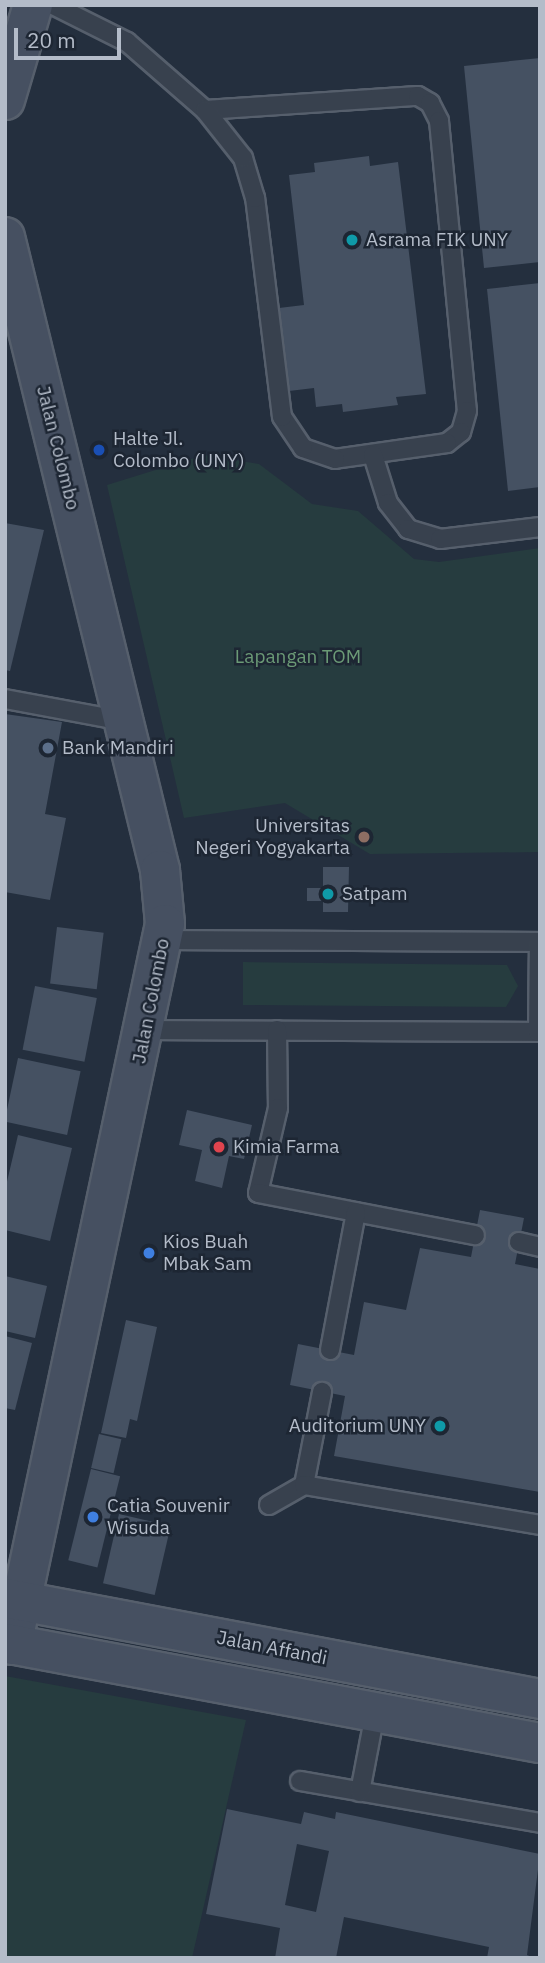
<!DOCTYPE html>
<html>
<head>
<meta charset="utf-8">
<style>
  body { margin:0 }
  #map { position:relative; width:545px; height:1963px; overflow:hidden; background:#242f3e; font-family:"IBM Plex Sans",sans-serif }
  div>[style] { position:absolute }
  .green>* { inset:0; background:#263c3f }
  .building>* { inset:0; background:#455162; transform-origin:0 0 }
  .roads { filter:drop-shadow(2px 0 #565f6c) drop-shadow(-2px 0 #565f6c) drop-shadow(0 2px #565f6c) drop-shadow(0 -2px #565f6c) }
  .lane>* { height:18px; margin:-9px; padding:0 9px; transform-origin:9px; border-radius:9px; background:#38414e }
  .secondary>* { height:38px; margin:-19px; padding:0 19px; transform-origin:19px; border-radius:19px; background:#465061 }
  .dots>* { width:19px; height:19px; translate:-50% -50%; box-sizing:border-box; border:4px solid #1d2633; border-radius:50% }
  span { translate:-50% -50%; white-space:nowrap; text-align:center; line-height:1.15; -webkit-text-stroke:5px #1d2633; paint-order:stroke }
  .poi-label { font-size:19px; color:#b4bcc9 }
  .left { translate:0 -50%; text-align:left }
  .right { translate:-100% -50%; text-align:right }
  .street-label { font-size:19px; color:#b4bcc9 }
  .park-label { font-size:19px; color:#6b9a76 }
  .frame { position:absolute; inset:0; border:7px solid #b4bcc9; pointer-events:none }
  .scale { position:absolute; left:14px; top:28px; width:107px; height:32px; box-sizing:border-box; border:4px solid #b4bcc9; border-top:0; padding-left:9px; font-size:21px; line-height:24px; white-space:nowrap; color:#b4bcc9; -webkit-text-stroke:5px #1d2633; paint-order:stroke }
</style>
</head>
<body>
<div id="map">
  <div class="green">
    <i style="clip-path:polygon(204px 455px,259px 464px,312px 504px,358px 511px,414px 559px,439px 562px,540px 548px,540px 852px,370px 854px,285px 803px,184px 818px,107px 485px)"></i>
    <i style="clip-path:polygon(243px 962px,507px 965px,518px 986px,506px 1007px,243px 1005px)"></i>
    <i style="clip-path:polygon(5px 1676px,246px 1720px,192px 1958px,5px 1958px)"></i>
  </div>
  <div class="building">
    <i style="clip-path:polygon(540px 58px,540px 262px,484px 268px,464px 66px)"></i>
    <i style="clip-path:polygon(369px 156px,370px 166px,398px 162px,426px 394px,396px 397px,398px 405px,343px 412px,342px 404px,316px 407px,314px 388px,289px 391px,279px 308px,304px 305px,289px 175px,315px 172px,314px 163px)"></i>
    <i style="clip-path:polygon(540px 283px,540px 487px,508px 491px,487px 289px)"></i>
    <i style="clip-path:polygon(5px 523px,44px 530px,10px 671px,5px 670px)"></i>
    <i style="clip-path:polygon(5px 714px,62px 722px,45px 814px,66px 818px,50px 900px,5px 892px)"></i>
    <i style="clip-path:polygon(323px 867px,349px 867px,348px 912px,323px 912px,323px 901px,307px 901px,307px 888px,323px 888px)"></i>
    <i style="left:57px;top:927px;width:47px;height:57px;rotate:7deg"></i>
    <i style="left:35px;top:986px;width:63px;height:65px;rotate:11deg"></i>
    <i style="left:18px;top:1058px;width:64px;height:65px;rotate:12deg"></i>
    <i style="clip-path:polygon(187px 1110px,252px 1125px,244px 1159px,229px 1156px,222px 1188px,195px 1181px,202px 1150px,179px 1145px)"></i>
    <i style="clip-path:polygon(18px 1135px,72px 1148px,50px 1241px,5px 1230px,5px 1190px)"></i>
    <i style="clip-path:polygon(480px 1210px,524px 1218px,515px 1264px,540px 1269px,540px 1492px,334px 1456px,345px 1396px,290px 1385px,298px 1344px,354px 1355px,364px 1302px,406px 1310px,420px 1248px,471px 1257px)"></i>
    <i style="clip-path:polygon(5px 1276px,47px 1286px,35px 1338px,5px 1331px)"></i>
    <i style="clip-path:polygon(126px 1320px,157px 1327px,137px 1421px,130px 1419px,126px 1438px,101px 1433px)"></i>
    <i style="clip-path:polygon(5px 1336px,32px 1343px,15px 1410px,5px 1408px)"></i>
    <i style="left:99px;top:1434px;width:23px;height:35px;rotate:13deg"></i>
    <i style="left:91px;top:1469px;width:30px;height:94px;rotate:14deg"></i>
    <i style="left:119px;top:1514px;width:53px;height:71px;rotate:13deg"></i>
    <i style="clip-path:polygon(evenodd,227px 1809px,301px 1824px,304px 1812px,335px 1819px,336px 1812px,540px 1854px,527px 1955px,534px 1958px,487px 1958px,489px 1947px,344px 1917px,336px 1958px,275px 1958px,280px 1928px,206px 1914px,227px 1809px,297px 1844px,329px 1851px,316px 1912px,285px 1905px,297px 1844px)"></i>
  </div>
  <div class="roads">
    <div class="lane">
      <i style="left:53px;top:5px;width:83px;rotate:26.6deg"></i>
      <i style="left:127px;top:42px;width:103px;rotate:41.1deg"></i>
      <i style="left:205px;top:110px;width:213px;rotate:-3.8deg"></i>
      <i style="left:418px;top:96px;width:14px;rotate:30deg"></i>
      <i style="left:430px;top:103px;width:20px;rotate:63deg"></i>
      <i style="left:439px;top:121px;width:291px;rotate:84.5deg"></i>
      <i style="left:467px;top:411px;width:22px;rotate:106deg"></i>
      <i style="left:461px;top:432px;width:18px;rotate:142deg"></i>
      <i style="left:447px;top:443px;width:113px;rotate:171.9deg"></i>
      <i style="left:335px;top:459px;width:34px;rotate:-161deg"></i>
      <i style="left:303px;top:448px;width:37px;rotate:-124deg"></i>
      <i style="left:282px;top:417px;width:221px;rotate:-97deg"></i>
      <i style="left:255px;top:198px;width:42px;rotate:-106.7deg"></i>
      <i style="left:243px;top:158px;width:61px;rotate:-128.4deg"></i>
      <i style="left:373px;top:455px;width:50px;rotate:72.6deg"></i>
      <i style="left:388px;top:503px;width:33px;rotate:52deg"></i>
      <i style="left:408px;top:529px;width:34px;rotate:17deg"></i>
      <i style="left:440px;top:539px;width:101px;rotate:-6.8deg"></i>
      <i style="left:5px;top:699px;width:121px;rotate:10.5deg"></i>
      <i style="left:165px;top:940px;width:375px;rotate:0.3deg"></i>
      <i style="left:146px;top:1030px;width:394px;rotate:0.3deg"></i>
      <i style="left:277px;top:1030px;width:78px;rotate:89.3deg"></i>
      <i style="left:278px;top:1108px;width:87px;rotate:103.2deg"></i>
      <i style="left:258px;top:1193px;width:221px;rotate:11deg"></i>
      <i style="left:538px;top:1032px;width:90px;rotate:-89.4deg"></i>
      <i style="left:519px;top:1242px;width:22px;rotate:13deg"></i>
      <i style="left:330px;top:1350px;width:140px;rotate:-79.3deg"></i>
      <i style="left:304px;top:1485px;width:95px;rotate:-79deg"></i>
      <i style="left:269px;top:1505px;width:40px;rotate:-29.7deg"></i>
      <i style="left:304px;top:1485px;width:239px;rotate:9.6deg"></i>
      <i style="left:300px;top:1781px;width:244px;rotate:9.9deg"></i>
      <i style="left:360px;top:1792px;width:80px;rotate:-79.2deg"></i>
    </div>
    <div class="secondary">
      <i style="left:5px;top:100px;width:99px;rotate:-73.6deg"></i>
      <i style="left:5px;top:237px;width:652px;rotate:76.24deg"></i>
      <i style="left:160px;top:870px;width:54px;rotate:84.7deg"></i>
      <i style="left:165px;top:924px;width:737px;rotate:101.98deg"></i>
      <i style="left:5px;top:1598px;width:544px;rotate:10.69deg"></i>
      <i style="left:5px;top:1643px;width:544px;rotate:10.59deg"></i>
    </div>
  </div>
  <div class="dots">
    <i style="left:352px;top:240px;background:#0f9aa8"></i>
    <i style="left:99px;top:450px;background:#1a4fb4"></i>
    <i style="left:48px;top:748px;background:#5c6f8a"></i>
    <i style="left:364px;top:837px;background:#8d6e63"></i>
    <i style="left:328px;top:894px;background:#0f9aa8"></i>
    <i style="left:219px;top:1147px;background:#e0444e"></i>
    <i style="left:149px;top:1253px;background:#3f7fe0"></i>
    <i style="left:440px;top:1426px;background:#0f9aa8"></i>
    <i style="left:93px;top:1517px;background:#3f7fe0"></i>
  </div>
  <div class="poi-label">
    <span class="left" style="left:366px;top:240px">Asrama FIK UNY</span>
    <span class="left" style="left:113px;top:450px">Halte Jl.<br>Colombo (UNY)</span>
    <span class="left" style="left:62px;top:748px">Bank Mandiri</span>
    <span class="right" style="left:350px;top:837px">Universitas<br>Negeri Yogyakarta</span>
    <span class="left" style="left:342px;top:894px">Satpam</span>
    <span class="left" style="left:233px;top:1147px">Kimia Farma</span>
    <span class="left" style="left:163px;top:1253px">Kios Buah<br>Mbak Sam</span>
    <span class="right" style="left:426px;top:1426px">Auditorium UNY</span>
    <span class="left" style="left:107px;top:1517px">Catia Souvenir<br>Wisuda</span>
  </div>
  <div class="street-label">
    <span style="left:58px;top:448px;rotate:76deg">Jalan Colombo</span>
    <span style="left:151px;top:1001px;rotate:-79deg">Jalan Colombo</span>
    <span style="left:272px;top:1648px;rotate:11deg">Jalan Affandi</span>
  </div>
  <div class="park-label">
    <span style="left:298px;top:657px">Lapangan TOM</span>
  </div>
  <div class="frame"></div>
  <div class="scale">20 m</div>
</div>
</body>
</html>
